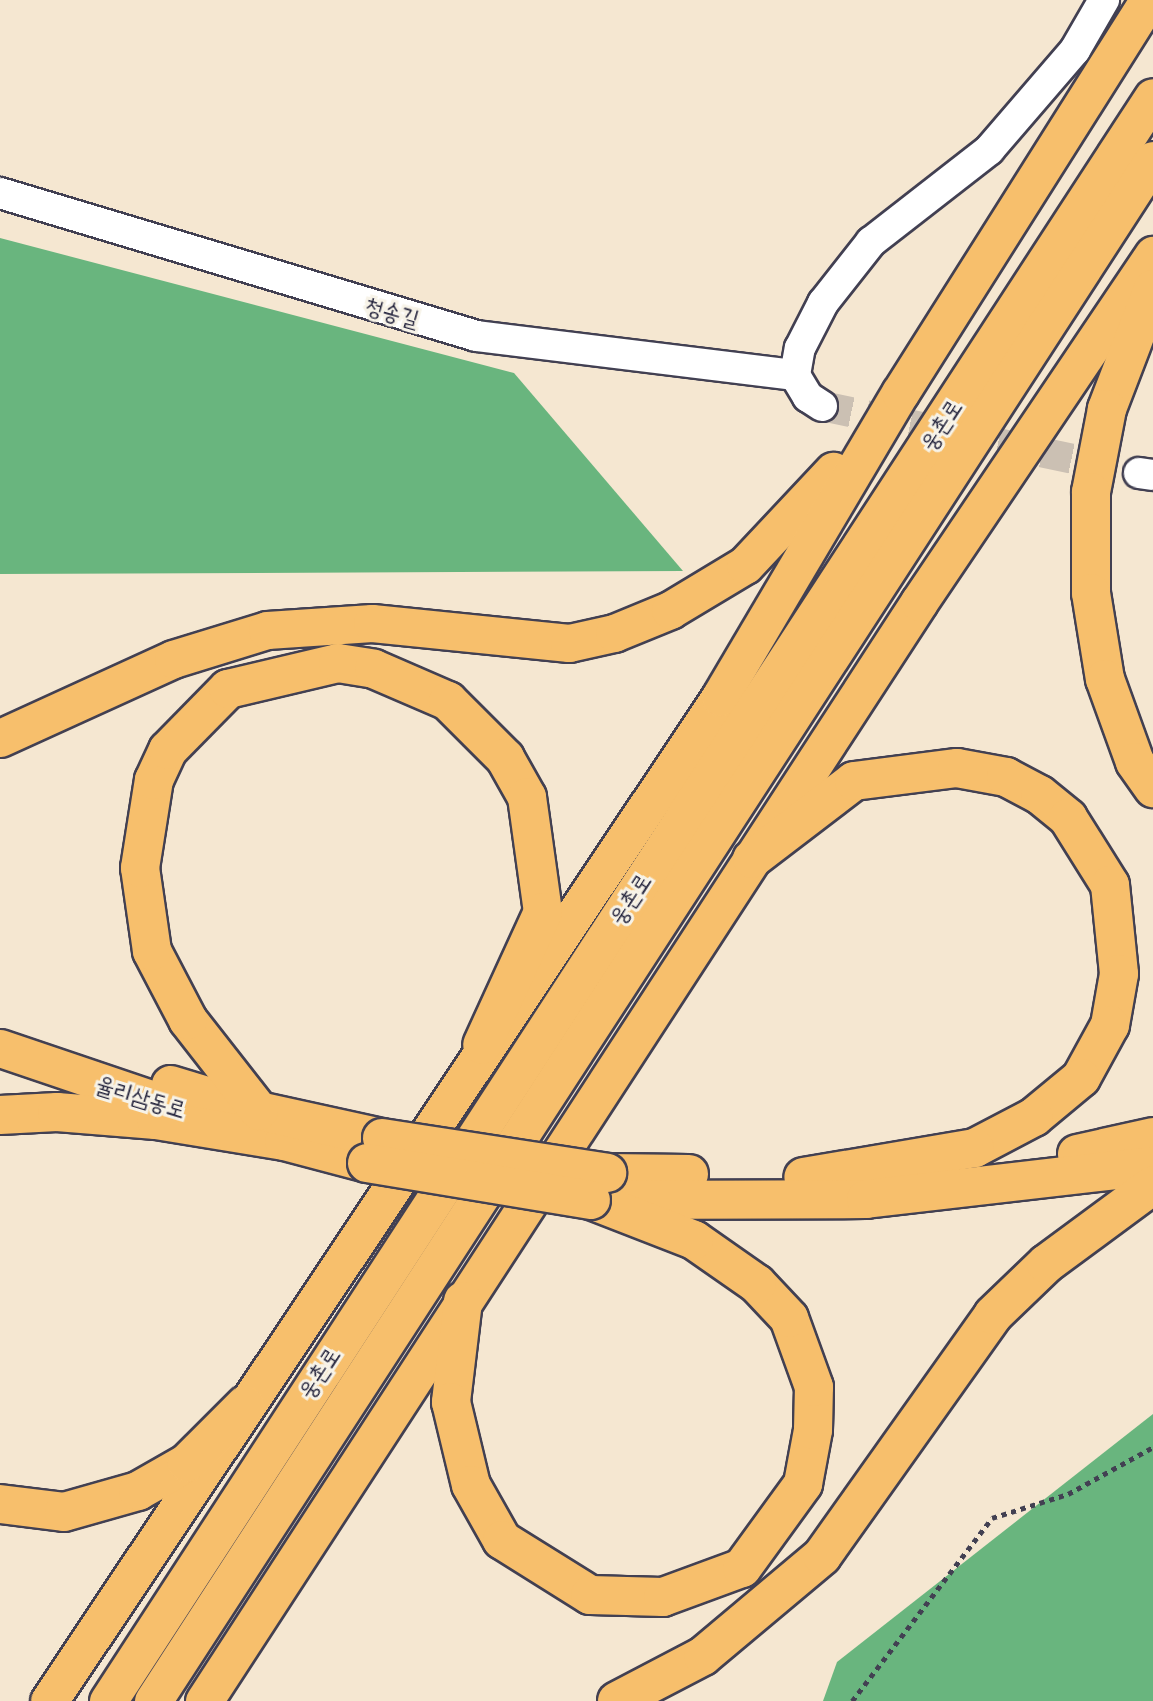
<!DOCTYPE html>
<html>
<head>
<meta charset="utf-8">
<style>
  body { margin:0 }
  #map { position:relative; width:1153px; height:1701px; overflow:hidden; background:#f5e7d1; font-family:Delius,"Poor Story",sans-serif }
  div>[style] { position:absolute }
  .forest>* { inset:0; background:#69b57e }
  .minor-tunnel>* { height:30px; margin-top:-15px; transform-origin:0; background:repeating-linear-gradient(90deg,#cbc0b3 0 30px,transparent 0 45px) }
  .path>* { height:4.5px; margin-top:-2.25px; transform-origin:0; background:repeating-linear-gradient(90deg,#424052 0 5px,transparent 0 10px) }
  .roads { filter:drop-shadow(2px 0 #424052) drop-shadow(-2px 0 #424052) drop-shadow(0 2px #424052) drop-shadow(0 -2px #424052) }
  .minor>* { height:30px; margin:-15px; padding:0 15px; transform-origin:15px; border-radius:15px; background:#fff }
  .major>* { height:37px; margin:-18.5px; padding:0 18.5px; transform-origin:18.5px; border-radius:18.5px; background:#f7bf6c }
  .highway>* { height:38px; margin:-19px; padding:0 19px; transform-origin:19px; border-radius:19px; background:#f7bf6c }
  .bridges { filter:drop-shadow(2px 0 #424052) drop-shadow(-2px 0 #424052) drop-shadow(0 2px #424052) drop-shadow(0 -2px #424052) }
  .highway-bridge>* { height:38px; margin:-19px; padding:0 19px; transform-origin:19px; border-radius:19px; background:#f7bf6c }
  span { translate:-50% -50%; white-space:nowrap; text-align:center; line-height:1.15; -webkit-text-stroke:6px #f7f3e8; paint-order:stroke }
  .street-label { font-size:23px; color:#22223b }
</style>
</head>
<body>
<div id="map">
  <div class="forest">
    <i style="clip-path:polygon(0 238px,514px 373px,683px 571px,0 574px)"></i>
    <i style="clip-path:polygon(1153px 1414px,1153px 1701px,823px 1701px,837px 1662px)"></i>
  </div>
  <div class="minor-tunnel">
    <i style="left:822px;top:406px;width:324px;rotate:11.9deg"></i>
  </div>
  <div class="path">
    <i style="left:852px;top:1701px;width:230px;rotate:-52.6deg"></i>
    <i style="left:992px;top:1518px;width:80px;rotate:-17.5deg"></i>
    <i style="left:1068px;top:1494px;width:97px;rotate:-28.9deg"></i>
  </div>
  <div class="roads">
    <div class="minor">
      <i style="left:0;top:193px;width:497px;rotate:16.7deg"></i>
      <i style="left:476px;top:336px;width:321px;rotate:7deg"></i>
      <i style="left:822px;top:406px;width:17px;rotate:-147deg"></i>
      <i style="left:808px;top:397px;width:26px;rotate:-121deg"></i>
      <i style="left:795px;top:375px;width:27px;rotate:-80deg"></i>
      <i style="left:800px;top:348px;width:51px;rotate:-62.9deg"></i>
      <i style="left:823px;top:303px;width:78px;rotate:-51.8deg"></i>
      <i style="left:871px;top:242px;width:150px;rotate:-37.9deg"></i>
      <i style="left:989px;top:150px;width:132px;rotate:-49.3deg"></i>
      <i style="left:1075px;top:50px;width:58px;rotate:-59.9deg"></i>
      <i style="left:1139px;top:473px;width:14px;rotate:8deg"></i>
    </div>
    <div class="major">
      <i style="left:0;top:738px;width:190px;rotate:-24.5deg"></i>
      <i style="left:173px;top:659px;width:98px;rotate:-17.1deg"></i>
      <i style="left:267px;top:630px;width:105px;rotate:-3.8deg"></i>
      <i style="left:372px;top:623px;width:198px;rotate:5.8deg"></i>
      <i style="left:569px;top:643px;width:46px;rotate:-12.5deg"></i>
      <i style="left:614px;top:633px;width:61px;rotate:-22.3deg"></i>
      <i style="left:670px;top:610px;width:87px;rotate:-31deg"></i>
      <i style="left:745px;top:565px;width:129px;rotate:-46.9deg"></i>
      <i style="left:0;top:1048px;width:209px;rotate:18.7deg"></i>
      <i style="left:170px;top:1084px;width:93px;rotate:16.9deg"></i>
      <i style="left:49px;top:1701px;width:1208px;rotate:-56.24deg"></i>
      <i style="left:720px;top:697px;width:353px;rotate:-59.4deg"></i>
      <i style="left:900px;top:393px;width:465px;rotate:-57.7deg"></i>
      <i style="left:108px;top:1701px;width:1914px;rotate:-56.92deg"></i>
      <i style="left:153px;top:1701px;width:1837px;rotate:-57.02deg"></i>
      <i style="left:204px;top:1701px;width:1311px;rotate:-56.95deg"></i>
      <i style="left:919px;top:602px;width:419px;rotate:-56deg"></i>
    </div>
    <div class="highway">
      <i style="left:1153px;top:289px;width:129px;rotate:111deg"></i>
      <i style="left:1107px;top:409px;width:85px;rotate:100.9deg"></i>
      <i style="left:1091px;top:492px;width:101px;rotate:90deg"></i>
      <i style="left:1091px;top:593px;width:87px;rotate:80.8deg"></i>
      <i style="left:1105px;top:679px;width:88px;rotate:70.1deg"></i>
      <i style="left:1135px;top:762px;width:32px;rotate:55deg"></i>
      <i style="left:752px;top:859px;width:128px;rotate:-37.4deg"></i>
      <i style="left:854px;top:781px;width:104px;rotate:-7.2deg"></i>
      <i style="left:957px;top:768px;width:50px;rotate:10.4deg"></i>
      <i style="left:1006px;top:777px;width:38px;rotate:28deg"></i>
      <i style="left:1040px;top:795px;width:36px;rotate:39deg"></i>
      <i style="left:1068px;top:818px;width:79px;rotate:57.9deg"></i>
      <i style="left:1110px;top:885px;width:89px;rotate:84.2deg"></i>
      <i style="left:1119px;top:974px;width:52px;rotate:100deg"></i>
      <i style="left:1110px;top:1025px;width:60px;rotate:118.7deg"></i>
      <i style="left:1081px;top:1078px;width:61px;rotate:140.3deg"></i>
      <i style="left:1034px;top:1117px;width:67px;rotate:152.3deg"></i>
      <i style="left:975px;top:1148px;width:174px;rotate:170.4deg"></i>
      <i style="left:0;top:1115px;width:57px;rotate:-3deg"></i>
      <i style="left:57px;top:1112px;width:99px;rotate:4.6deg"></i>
      <i style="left:156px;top:1120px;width:130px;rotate:9.3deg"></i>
      <i style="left:284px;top:1141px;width:86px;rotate:14.8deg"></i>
      <i style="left:382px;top:1138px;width:126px;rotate:-167.6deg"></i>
      <i style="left:259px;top:1111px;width:115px;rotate:-128deg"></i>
      <i style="left:188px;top:1020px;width:78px;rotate:-117.6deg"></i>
      <i style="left:152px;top:951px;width:84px;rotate:-98.2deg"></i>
      <i style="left:140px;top:868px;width:89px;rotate:-81deg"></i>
      <i style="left:154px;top:780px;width:33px;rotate:-65deg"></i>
      <i style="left:168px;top:750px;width:86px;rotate:-45.5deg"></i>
      <i style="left:228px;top:689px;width:113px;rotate:-13.3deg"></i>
      <i style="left:338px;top:663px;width:36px;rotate:9deg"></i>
      <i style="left:374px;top:669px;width:81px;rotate:23.4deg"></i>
      <i style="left:448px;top:701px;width:81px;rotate:45deg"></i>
      <i style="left:505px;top:758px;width:45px;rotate:60.6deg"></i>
      <i style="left:527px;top:797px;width:116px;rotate:82.1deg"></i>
      <i style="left:543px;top:912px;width:146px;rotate:114.6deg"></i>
      <i style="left:1077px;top:1154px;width:78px;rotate:-12.6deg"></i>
      <i style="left:607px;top:1173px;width:82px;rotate:0.7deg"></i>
      <i style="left:615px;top:1200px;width:251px;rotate:-0.2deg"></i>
      <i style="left:866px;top:1199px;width:289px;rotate:-6.6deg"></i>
      <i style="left:463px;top:1301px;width:102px;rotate:96.8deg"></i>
      <i style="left:451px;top:1402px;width:85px;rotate:76.5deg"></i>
      <i style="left:471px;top:1485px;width:63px;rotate:60.6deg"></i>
      <i style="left:502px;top:1540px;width:104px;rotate:32deg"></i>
      <i style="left:590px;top:1595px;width:73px;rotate:1.6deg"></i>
      <i style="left:663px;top:1597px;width:84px;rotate:-20.2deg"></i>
      <i style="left:742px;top:1568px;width:104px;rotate:-54deg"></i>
      <i style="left:803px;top:1484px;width:55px;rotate:-79.5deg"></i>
      <i style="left:813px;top:1430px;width:43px;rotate:-88.7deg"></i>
      <i style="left:814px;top:1387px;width:73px;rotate:-109.9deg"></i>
      <i style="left:789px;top:1318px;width:47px;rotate:-133.3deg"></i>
      <i style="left:757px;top:1284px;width:77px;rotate:-145.1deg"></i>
      <i style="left:694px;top:1240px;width:110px;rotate:-158.8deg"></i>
      <i style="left:0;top:1504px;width:64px;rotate:7.1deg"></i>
      <i style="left:64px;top:1512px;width:77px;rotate:-15.8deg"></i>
      <i style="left:138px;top:1491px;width:56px;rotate:-29.7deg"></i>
      <i style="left:187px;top:1463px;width:82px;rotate:-45deg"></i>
      <i style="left:617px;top:1701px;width:97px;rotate:-27.6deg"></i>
      <i style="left:703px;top:1656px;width:155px;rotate:-40deg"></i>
      <i style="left:822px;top:1556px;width:296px;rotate:-54.6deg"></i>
      <i style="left:993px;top:1315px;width:74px;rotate:-43.9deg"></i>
      <i style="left:1046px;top:1264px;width:133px;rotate:-36.4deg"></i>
    </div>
  </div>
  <div class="bridges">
    <div class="highway-bridge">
      <i style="left:382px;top:1138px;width:228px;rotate:8.8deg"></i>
      <i style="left:367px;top:1163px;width:227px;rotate:9.4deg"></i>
    </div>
  </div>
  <div class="street-label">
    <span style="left:392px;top:312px;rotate:16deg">청송길</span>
    <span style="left:941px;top:425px;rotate:-57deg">웅촌로</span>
    <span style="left:630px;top:899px;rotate:-57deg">웅촌로</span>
    <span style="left:141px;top:1097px;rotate:17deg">율리삼동로</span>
    <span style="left:319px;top:1373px;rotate:-57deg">웅촌로</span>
  </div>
</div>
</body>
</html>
